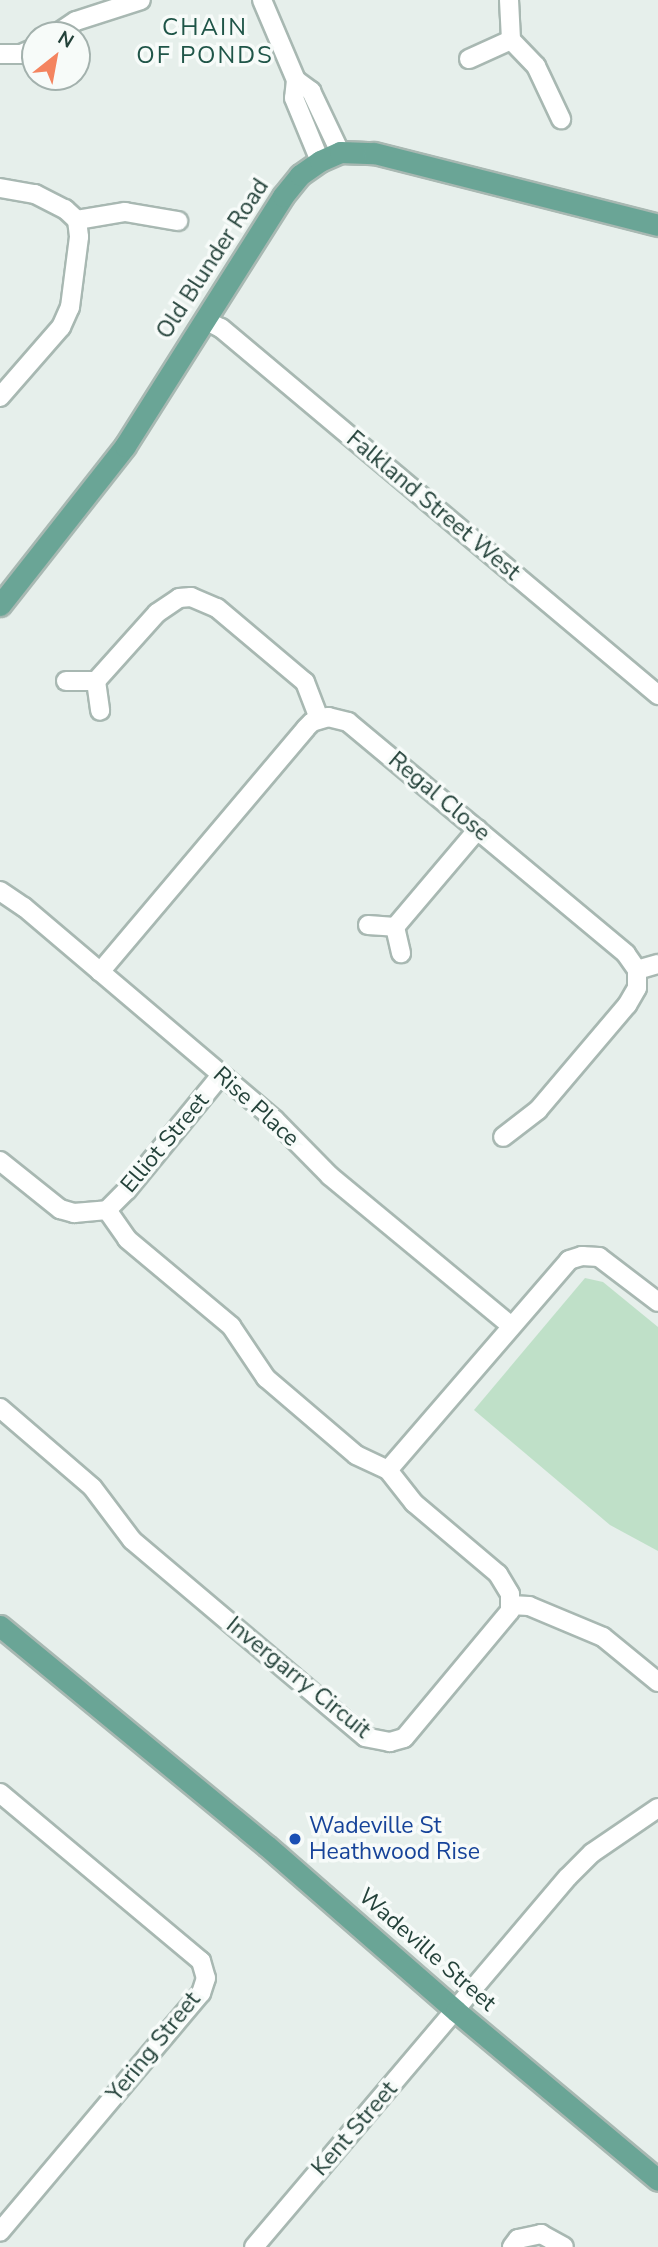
<!DOCTYPE html>
<html>
<head>
<meta charset="utf-8">
<style>
  body { margin:0 }
  #map { position:relative; width:658px; height:2247px; overflow:hidden; background:#e6efeb; font-family:"Nunito Sans",sans-serif }
  div>[style] { position:absolute }
  .green>* { inset:0; background:#bfe0c8 }
  .roads { filter:drop-shadow(2px 0 #a8b8b2) drop-shadow(-2px 0 #a8b8b2) drop-shadow(0 2px #a8b8b2) drop-shadow(0 -2px #a8b8b2) }
  .minor>* { height:18px; margin:-9px; padding:0 9px; transform-origin:9px; border-radius:9px; background:#fff }
  .major>* { height:21px; margin:-10.5px; padding:0 10.5px; transform-origin:10.5px; border-radius:10.5px; background:#6aa596 }
  .dots>* { width:19px; height:19px; translate:-50% -50%; box-sizing:border-box; border:4px solid #f7fbf9; border-radius:50% }
  span { translate:-50% -50%; white-space:nowrap; text-align:center; line-height:1.15; -webkit-text-stroke:7px #f7fbf9; paint-order:stroke }
  .street-label { font-size:23px; color:#24423a }
  .transit-label { font-size:23px; color:#164399 }
  .left { translate:0 -50%; text-align:left }
  .neighbourhood-label { font-size:24px; color:#1f5548; letter-spacing:2px }
  .north { position:absolute; left:21px; top:21px; width:70px; height:70px; box-sizing:border-box; background:#f7fbf9; border:2px solid #a3b1ad; border-radius:50%; rotate:31deg; font-size:19px; font-weight:700; line-height:28px; text-align:center; color:#24423a }
  .north::after { content:''; display:block; margin:auto; width:24px; height:32px; background:#f4845f; clip-path:polygon(50% 0,100% 100%,50% 72%,0 100%) }
</style>
</head>
<body>
<div id="map">
  <div class="green">
    <i style="clip-path:polygon(585px 1278px,603px 1282px,658px 1327px,658px 1551px,610px 1525px,474px 1410px)"></i>
  </div>
  <div class="roads">
    <div class="minor">
      <i style="left:262px;top:0;width:87px;rotate:67deg"></i>
      <i style="left:296px;top:80px;width:18px;rotate:96deg"></i>
      <i style="left:294px;top:98px;width:68px;rotate:67.6deg"></i>
      <i style="left:509px;top:0;width:40px;rotate:87.1deg"></i>
      <i style="left:511px;top:40px;width:36px;rotate:46deg"></i>
      <i style="left:536px;top:66px;width:59px;rotate:64.7deg"></i>
      <i style="left:55px;top:35px;width:25px;rotate:-34deg"></i>
      <i style="left:76px;top:21px;width:68px;rotate:-17.9deg"></i>
      <i style="left:0;top:54px;width:21px"></i>
      <i style="left:21px;top:54px;width:15px;rotate:-23deg"></i>
      <i style="left:469px;top:59px;width:46px;rotate:-24.3deg"></i>
      <i style="left:296px;top:80px;width:19px;rotate:36deg"></i>
      <i style="left:311px;top:91px;width:68px;rotate:64.6deg"></i>
      <i style="left:0;top:188px;width:36px;rotate:10deg"></i>
      <i style="left:35px;top:194px;width:34px;rotate:27deg"></i>
      <i style="left:65px;top:209px;width:16px;rotate:43deg"></i>
      <i style="left:77px;top:220px;width:17px;rotate:83deg"></i>
      <i style="left:79px;top:237px;width:71px;rotate:97.3deg"></i>
      <i style="left:70px;top:307px;width:22px;rotate:114deg"></i>
      <i style="left:61px;top:327px;width:93px;rotate:131.1deg"></i>
      <i style="left:77px;top:220px;width:49px;rotate:-9.5deg"></i>
      <i style="left:125px;top:212px;width:54px;rotate:9.6deg"></i>
      <i style="left:205px;top:320px;width:18px;rotate:27deg"></i>
      <i style="left:221px;top:328px;width:571px;rotate:40.02deg"></i>
      <i style="left:66px;top:681px;width:30px"></i>
      <i style="left:96px;top:681px;width:30px;rotate:82deg"></i>
      <i style="left:96px;top:681px;width:91px;rotate:-48.1deg"></i>
      <i style="left:157px;top:613px;width:27px;rotate:-34deg"></i>
      <i style="left:179px;top:598px;width:12px;rotate:-5deg"></i>
      <i style="left:191px;top:597px;width:28px;rotate:23deg"></i>
      <i style="left:217px;top:608px;width:115px;rotate:40.1deg"></i>
      <i style="left:305px;top:682px;width:40px;rotate:69deg"></i>
      <i style="left:0;top:891px;width:29px;rotate:34deg"></i>
      <i style="left:24px;top:907px;width:329px;rotate:40.3deg"></i>
      <i style="left:275px;top:1120px;width:78px;rotate:45.5deg"></i>
      <i style="left:330px;top:1176px;width:234px;rotate:39.6deg"></i>
      <i style="left:368px;top:925px;width:27px;rotate:4deg"></i>
      <i style="left:395px;top:927px;width:27px;rotate:77deg"></i>
      <i style="left:395px;top:927px;width:128px;rotate:-49.7deg"></i>
      <i style="left:637px;top:970px;width:22px;rotate:-16deg"></i>
      <i style="left:100px;top:972px;width:319px;rotate:-49.8deg"></i>
      <i style="left:306px;top:728px;width:8px;rotate:-45deg"></i>
      <i style="left:312px;top:722px;width:17px;rotate:-17deg"></i>
      <i style="left:328px;top:717px;width:21px;rotate:14deg"></i>
      <i style="left:348px;top:722px;width:362px;rotate:39.8deg"></i>
      <i style="left:626px;top:954px;width:19px;rotate:55deg"></i>
      <i style="left:637px;top:970px;width:18px;rotate:90deg"></i>
      <i style="left:637px;top:988px;width:20px;rotate:120deg"></i>
      <i style="left:627px;top:1005px;width:138px;rotate:130.3deg"></i>
      <i style="left:538px;top:1110px;width:44px;rotate:142.4deg"></i>
      <i style="left:0;top:1161px;width:77px;rotate:38.7deg"></i>
      <i style="left:60px;top:1209px;width:15px;rotate:16deg"></i>
      <i style="left:74px;top:1213px;width:33px;rotate:-5deg"></i>
      <i style="left:107px;top:1210px;width:35px;rotate:55deg"></i>
      <i style="left:127px;top:1239px;width:136px;rotate:39.9deg"></i>
      <i style="left:231px;top:1326px;width:63px;rotate:56.1deg"></i>
      <i style="left:266px;top:1378px;width:118px;rotate:40.5deg"></i>
      <i style="left:356px;top:1455px;width:35px;rotate:25deg"></i>
      <i style="left:388px;top:1470px;width:42px;rotate:51.8deg"></i>
      <i style="left:414px;top:1503px;width:110px;rotate:40.2deg"></i>
      <i style="left:498px;top:1574px;width:23px;rotate:59deg"></i>
      <i style="left:510px;top:1594px;width:17px;rotate:90deg"></i>
      <i style="left:510px;top:1611px;width:165px;rotate:129.8deg"></i>
      <i style="left:404px;top:1738px;width:15px;rotate:164deg"></i>
      <i style="left:390px;top:1742px;width:25px;rotate:-169deg"></i>
      <i style="left:365px;top:1737px;width:305px;rotate:-139.8deg"></i>
      <i style="left:132px;top:1540px;width:66px;rotate:-127deg"></i>
      <i style="left:92px;top:1487px;width:121px;rotate:-139.3deg"></i>
      <i style="left:107px;top:1210px;width:28px;rotate:-45deg"></i>
      <i style="left:127px;top:1190px;width:149px;rotate:-50.7deg"></i>
      <i style="left:388px;top:1470px;width:277px;rotate:-49.2deg"></i>
      <i style="left:569px;top:1260px;width:14px;rotate:-17deg"></i>
      <i style="left:582px;top:1256px;width:17px;rotate:3deg"></i>
      <i style="left:599px;top:1257px;width:74px;rotate:37.3deg"></i>
      <i style="left:510px;top:1605px;width:19px;rotate:3deg"></i>
      <i style="left:529px;top:1606px;width:80px;rotate:22.7deg"></i>
      <i style="left:603px;top:1637px;width:71px;rotate:39.3deg"></i>
      <i style="left:0;top:1793px;width:262px;rotate:39.9deg"></i>
      <i style="left:201px;top:1961px;width:18px;rotate:74deg"></i>
      <i style="left:206px;top:1978px;width:16px;rotate:108deg"></i>
      <i style="left:201px;top:1993px;width:312px;rotate:130.1deg"></i>
      <i style="left:254px;top:2247px;width:485px;rotate:-49.7deg"></i>
      <i style="left:568px;top:1877px;width:34px;rotate:-45deg"></i>
      <i style="left:592px;top:1853px;width:80px;rotate:-34.3deg"></i>
      <i style="left:512px;top:2247px;width:10px;rotate:-53deg"></i>
      <i style="left:518px;top:2239px;width:24px;rotate:-12deg"></i>
      <i style="left:541px;top:2234px;width:26px;rotate:29deg"></i>
    </div>
    <div class="major">
      <i style="left:0;top:605px;width:202px;rotate:-51.8deg"></i>
      <i style="left:125px;top:446px;width:296px;rotate:-57.7deg"></i>
      <i style="left:283px;top:196px;width:27px;rotate:-51deg"></i>
      <i style="left:300px;top:175px;width:24px;rotate:-35deg"></i>
      <i style="left:320px;top:161px;width:22px;rotate:-24deg"></i>
      <i style="left:340px;top:152px;width:34px;rotate:2deg"></i>
      <i style="left:374px;top:153px;width:293px;rotate:14.2deg"></i>
      <i style="left:0;top:1626px;width:346px;rotate:39.5deg"></i>
      <i style="left:267px;top:1846px;width:251px;rotate:41.1deg"></i>
      <i style="left:456px;top:2011px;width:263px;rotate:39.9deg"></i>
    </div>
  </div>
  <div class="dots">
    <i style="left:295px;top:1839px;background:#1a4fb4"></i>
  </div>
  <div class="street-label">
    <span style="left:213px;top:259px;rotate:-57deg">Old Blunder Road</span>
    <span style="left:433px;top:506px;rotate:40deg">Falkland Street West</span>
    <span style="left:439px;top:797px;rotate:40deg">Regal Close</span>
    <span style="left:256px;top:1107px;rotate:42deg">Rise Place</span>
    <span style="left:165px;top:1143px;rotate:-50deg">Elliot Street</span>
    <span style="left:298px;top:1678px;rotate:39deg">Invergarry Circuit</span>
    <span style="left:427px;top:1950px;rotate:41deg">Wadeville Street</span>
    <span style="left:154px;top:2047px;rotate:-51deg">Yering Street</span>
    <span style="left:355px;top:2129px;rotate:-49deg">Kent Street</span>
  </div>
  <div class="transit-label">
    <span class="left" style="left:309px;top:1839px">Wadeville St<br>Heathwood Rise</span>
  </div>
  <div class="neighbourhood-label">
    <span style="left:205px;top:42px">CHAIN<br>OF PONDS</span>
  </div>
  <div class="north">N</div>
</div>
</body>
</html>
